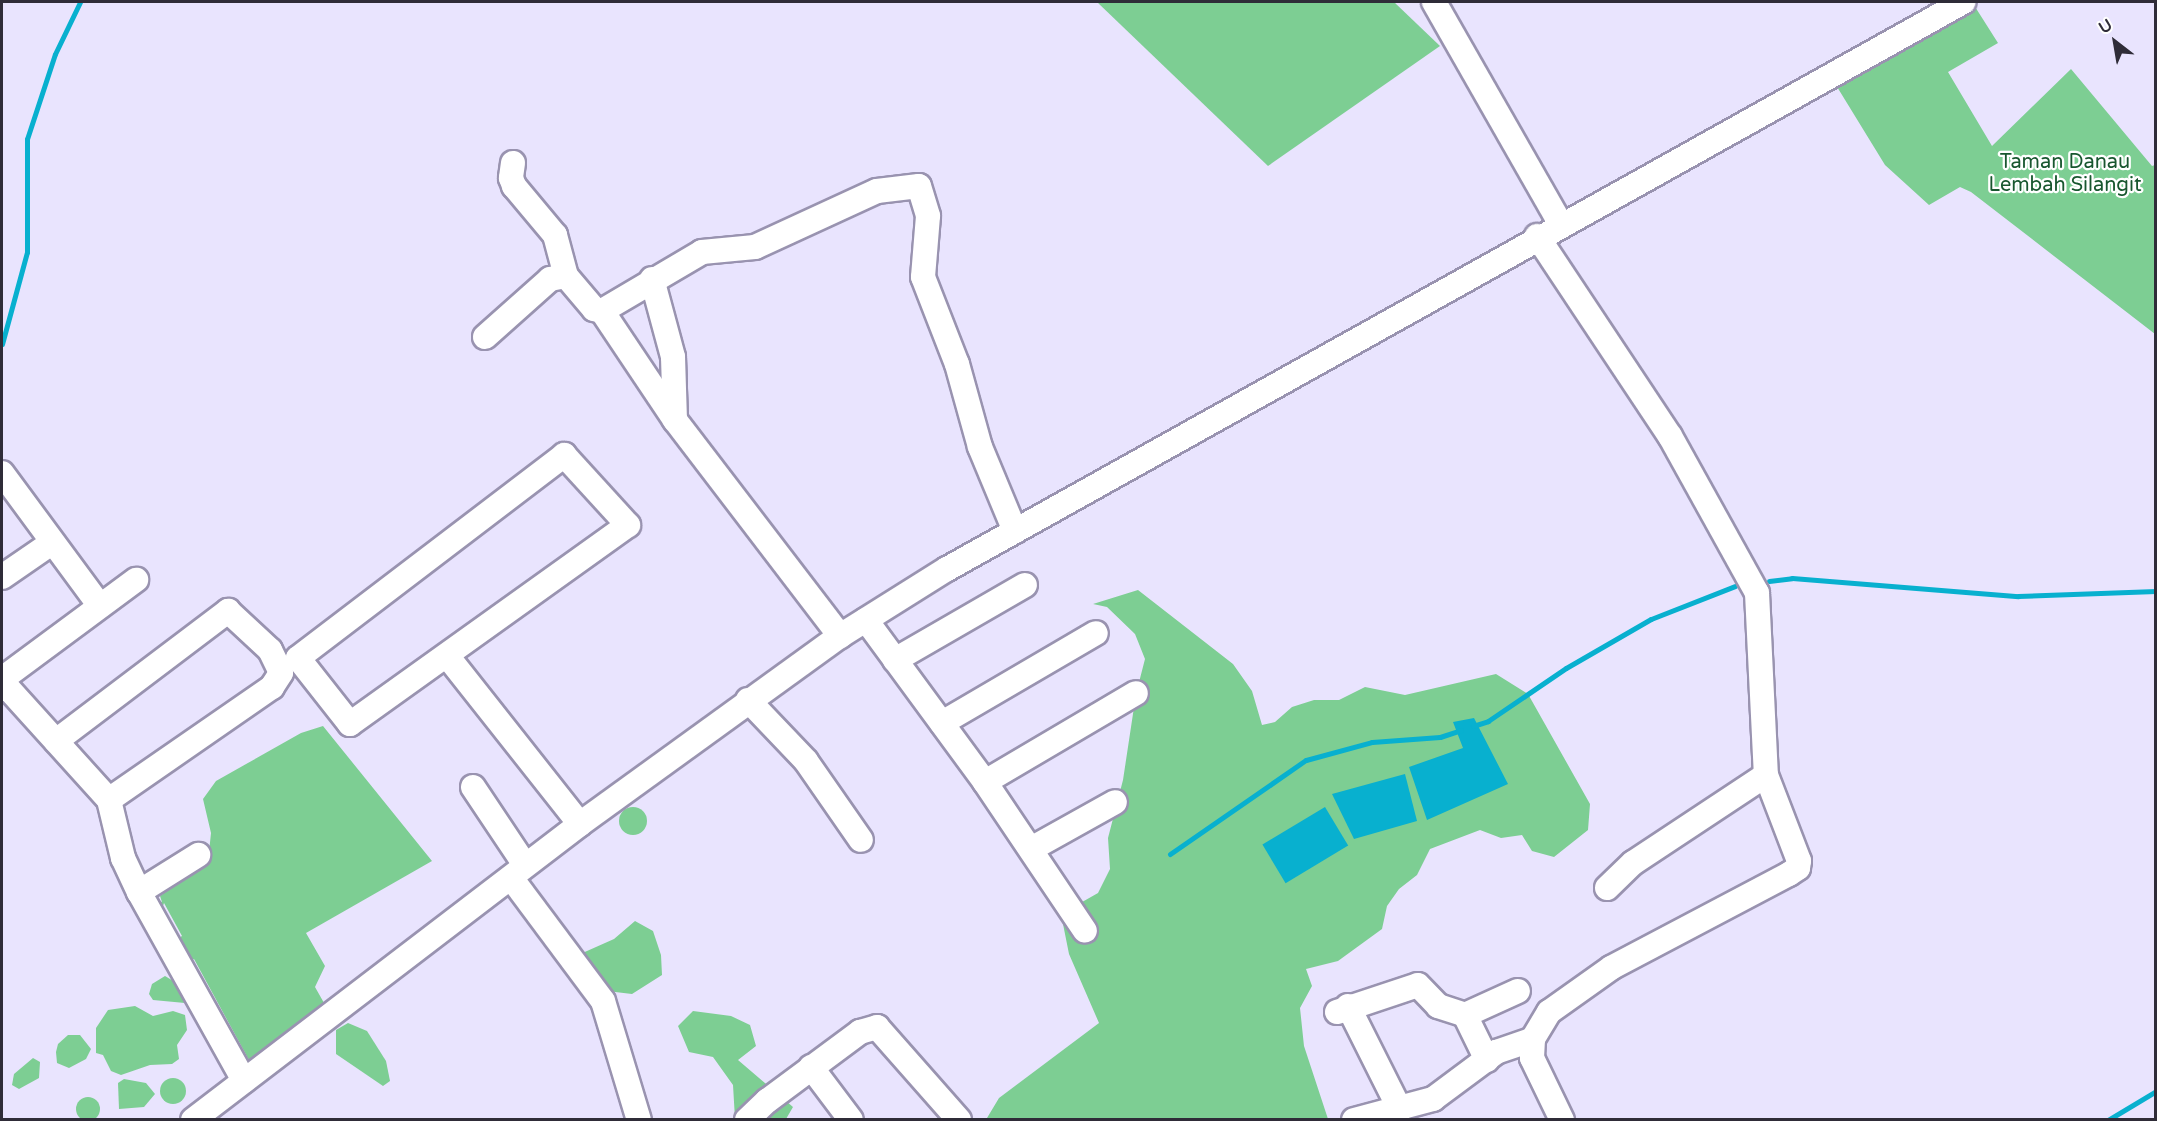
<!DOCTYPE html>
<html>
<head>
<meta charset="utf-8">
<style>
  body { margin:0 }
  #map { position:relative; width:2157px; height:1121px; overflow:hidden; background:#e9e4fe; font-family:"Varela Round",sans-serif }
  div>[style] { position:absolute }
  .green>* { inset:0; background:#7dce93 }
  .round { border-radius:50% }
  .water>* { inset:0; background:#08b0cf; transform-origin:0 0 }
  .stream>* { height:5px; margin:-2.5px; padding:0 2.5px; transform-origin:2.5px; border-radius:2.5px; background:#08b0cf }
  .roads { filter:drop-shadow(2px 0 #9993b0) drop-shadow(-2px 0 #9993b0) drop-shadow(0 2px #9993b0) drop-shadow(0 -2px #9993b0) }
  .minor>* { height:24px; margin:-12px; padding:0 12px; transform-origin:12px; border-radius:12px; background:#fff }
  span { translate:-50% -50%; white-space:nowrap; text-align:center; line-height:1.15; -webkit-text-stroke:4.5px #fff; paint-order:stroke }
  .park-label { font-size:20px; color:#18572f }
  .frame { position:absolute; inset:0; border:3px solid #2f2c38; pointer-events:none }
  .north { position:absolute; left:2085px; top:12px; width:60px; height:60px; -webkit-text-stroke:4px #fff; paint-order:stroke; rotate:329deg; font-size:16px; font-weight:700; line-height:24px; text-align:center; color:#2f2c38 }
  .north::after { content:''; display:block; margin:auto; width:21px; height:27px; background:#2f2c38; clip-path:polygon(50% 0,100% 100%,50% 72%,0 100%) }
</style>
</head>
<body>
<div id="map">
  <div class="green">
    <i style="clip-path:polygon(1097px 2px,1394px 2px,1440px 46px,1268px 166px)"></i>
    <i style="clip-path:polygon(1972px 2px,1998px 43px,1948px 72px,1992px 146px,2071px 69px,2152px 166px,2155px 165px,2155px 334px,1971px 192px,1960px 187px,1929px 205px,1885px 165px,1831px 77px)"></i>
    <i style="clip-path:polygon(1138px 590px,1233px 664px,1252px 691px,1262px 725px,1275px 722px,1292px 707px,1314px 700px,1339px 700px,1365px 687px,1405px 695px,1496px 674px,1528px 694px,1590px 804px,1588px 830px,1554px 857px,1532px 851px,1522px 835px,1501px 838px,1480px 830px,1430px 849px,1417px 875px,1399px 889px,1387px 906px,1382px 929px,1338px 961px,1306px 969px,1312px 986px,1300px 1008px,1304px 1046px,1328px 1119px,987px 1118px,999px 1098px,1099px 1023px,1069px 954px,1061px 914px,1098px 893px,1110px 869px,1108px 838px,1123px 780px,1136px 694px,1145px 659px,1135px 634px,1107px 607px,1093px 604px)"></i>
    <i style="clip-path:polygon(323px 726px,432px 861px,306px 933px,325px 966px,315px 987px,328px 1010px,250px 1062px,194px 959px,188px 962px,176px 940px,182px 936px,164px 903px,161px 912px,153px 917px,137px 917px,135px 901px,147px 896px,162px 902px,160px 896px,201px 867px,209px 852px,211px 833px,203px 799px,216px 781px,301px 733px)"></i>
    <i class="round" style="left:619px;top:807px;width:28px;height:28px"></i>
    <i style="clip-path:polygon(635px 921px,653px 931px,661px 955px,662px 975px,632px 994px,607px 991px,578px 955px,614px 939px)"></i>
    <i style="clip-path:polygon(165px 976px,180px 985px,185px 1003px,153px 1000px,149px 994px,152px 984px)"></i>
    <i style="clip-path:polygon(135px 1006px,153px 1016px,173px 1011px,185px 1015px,187px 1030px,177px 1045px,179px 1059px,172px 1064px,150px 1065px,121px 1075px,111px 1071px,103px 1055px,96px 1053px,96px 1028px,108px 1010px)"></i>
    <i style="clip-path:polygon(693px 1011px,731px 1016px,750px 1025px,756px 1046px,738px 1060px,793px 1107px,786px 1119px,735px 1119px,733px 1085px,713px 1057px,689px 1052px,678px 1026px)"></i>
    <i style="clip-path:polygon(348px 1023px,367px 1031px,386px 1061px,390px 1081px,383px 1086px,336px 1054px,336px 1030px)"></i>
    <i style="clip-path:polygon(68px 1035px,80px 1035px,91px 1049px,86px 1059px,69px 1068px,57px 1063px,56px 1052px,58px 1044px)"></i>
    <i style="clip-path:polygon(33px 1058px,40px 1062px,39px 1078px,19px 1089px,12px 1085px,14px 1074px)"></i>
    <i class="round" style="left:160px;top:1078px;width:26px;height:26px"></i>
    <i style="clip-path:polygon(124px 1079px,146px 1083px,155px 1094px,144px 1107px,119px 1109px,118px 1083px)"></i>
    <i class="round" style="left:76px;top:1097px;width:24px;height:24px"></i>
  </div>
  <div class="water">
    <i style="clip-path:polygon(1474px 718px,1508px 784px,1427px 820px,1409px 767px,1463px 748px,1453px 722px)"></i>
    <i style="clip-path:polygon(1405px 774px,1417px 821px,1354px 839px,1332px 794px)"></i>
    <i style="left:1325px;top:807px;width:45px;height:73px;rotate:59deg"></i>
  </div>
  <div class="stream">
    <i style="left:2px;top:344px;width:95px;rotate:-74.8deg"></i>
    <i style="left:27px;top:252px;width:113px;rotate:-90deg"></i>
    <i style="left:27px;top:139px;width:89px;rotate:-71.8deg"></i>
    <i style="left:55px;top:54px;width:58px;rotate:-64.3deg"></i>
    <i style="left:1769px;top:581px;width:23px;rotate:-7deg"></i>
    <i style="left:1792px;top:578px;width:227px;rotate:4.6deg"></i>
    <i style="left:2018px;top:596px;width:138px;rotate:-2.1deg"></i>
    <i style="left:1473px;top:726px;width:16px;rotate:-18deg"></i>
    <i style="left:1488px;top:721px;width:94px;rotate:-34.2deg"></i>
    <i style="left:1566px;top:668px;width:98px;rotate:-30deg"></i>
    <i style="left:1651px;top:619px;width:90px;rotate:-21.4deg"></i>
    <i style="left:1170px;top:854px;width:165px;rotate:-34.7deg"></i>
    <i style="left:1306px;top:760px;width:68px;rotate:-15.3deg"></i>
    <i style="left:1372px;top:742px;width:68px;rotate:-4.2deg"></i>
    <i style="left:1440px;top:737px;width:22px;rotate:-18deg"></i>
    <i style="left:2108px;top:1120px;width:56px;rotate:-31.1deg"></i>
  </div>
  <div class="roads">
    <div class="minor">
      <i style="left:1434px;top:2px;width:254px;rotate:60.3deg"></i>
      <i style="left:513px;top:163px;width:15px;rotate:98deg"></i>
      <i style="left:511px;top:178px;width:9px;rotate:69deg"></i>
      <i style="left:514px;top:186px;width:64px;rotate:50.1deg"></i>
      <i style="left:555px;top:235px;width:42px;rotate:75deg"></i>
      <i style="left:566px;top:276px;width:43px;rotate:49.7deg"></i>
      <i style="left:594px;top:309px;width:8px;rotate:14deg"></i>
      <i style="left:602px;top:311px;width:116px;rotate:-30.5deg"></i>
      <i style="left:702px;top:252px;width:53px;rotate:-5.4deg"></i>
      <i style="left:755px;top:247px;width:134px;rotate:-24.7deg"></i>
      <i style="left:877px;top:191px;width:42px;rotate:-6.8deg"></i>
      <i style="left:919px;top:186px;width:31px;rotate:73deg"></i>
      <i style="left:928px;top:216px;width:61px;rotate:94.7deg"></i>
      <i style="left:923px;top:277px;width:93px;rotate:68.7deg"></i>
      <i style="left:957px;top:364px;width:86px;rotate:74.5deg"></i>
      <i style="left:980px;top:447px;width:91px;rotate:67.4deg"></i>
      <i style="left:1537px;top:236px;width:240px;rotate:56.4deg"></i>
      <i style="left:1670px;top:436px;width:179px;rotate:61deg"></i>
      <i style="left:1757px;top:593px;width:182px;rotate:87.2deg"></i>
      <i style="left:1766px;top:775px;width:92px;rotate:69deg"></i>
      <i style="left:1799px;top:861px;width:7px;rotate:98deg"></i>
      <i style="left:1798px;top:868px;width:11px;rotate:146deg"></i>
      <i style="left:1789px;top:874px;width:201px;rotate:152.2deg"></i>
      <i style="left:1611px;top:968px;width:76px;rotate:144.6deg"></i>
      <i style="left:1549px;top:1012px;width:31px;rotate:121deg"></i>
      <i style="left:1533px;top:1039px;width:19px;rotate:93deg"></i>
      <i style="left:1532px;top:1058px;width:69px;rotate:64.2deg"></i>
      <i style="left:652px;top:279px;width:81px;rotate:74.9deg"></i>
      <i style="left:673px;top:357px;width:63px;rotate:88.2deg"></i>
      <i style="left:675px;top:420px;width:272px;rotate:52.6deg"></i>
      <i style="left:602px;top:311px;width:131px;rotate:56.2deg"></i>
      <i style="left:485px;top:337px;width:87px;rotate:-41.7deg"></i>
      <i style="left:550px;top:279px;width:16px;rotate:-11deg"></i>
      <i style="left:564px;top:455px;width:95px;rotate:47.6deg"></i>
      <i style="left:628px;top:525px;width:342px;rotate:144.4deg"></i>
      <i style="left:350px;top:724px;width:84px;rotate:-128.2deg"></i>
      <i style="left:298px;top:658px;width:335px;rotate:-37.3deg"></i>
      <i style="left:2px;top:473px;width:165px;rotate:53.6deg"></i>
      <i style="left:2px;top:577px;width:58px;rotate:-34.5deg"></i>
      <i style="left:866px;top:620px;width:201px;rotate:53.7deg"></i>
      <i style="left:985px;top:782px;width:179px;rotate:56.1deg"></i>
      <i style="left:448px;top:657px;width:213px;rotate:51.7deg"></i>
      <i style="left:895px;top:660px;width:150px;rotate:-30deg"></i>
      <i style="left:2px;top:679px;width:167px;rotate:-36.5deg"></i>
      <i style="left:2px;top:689px;width:5px;rotate:-22deg"></i>
      <i style="left:7px;top:687px;width:152px;rotate:47.9deg"></i>
      <i style="left:109px;top:800px;width:60px;rotate:76.4deg"></i>
      <i style="left:123px;top:858px;width:38px;rotate:65deg"></i>
      <i style="left:139px;top:892px;width:216px;rotate:60.9deg"></i>
      <i style="left:748px;top:700px;width:84px;rotate:46.4deg"></i>
      <i style="left:806px;top:761px;width:96px;rotate:55.2deg"></i>
      <i style="left:942px;top:723px;width:178px;rotate:-30.3deg"></i>
      <i style="left:56px;top:741px;width:216px;rotate:-37.1deg"></i>
      <i style="left:228px;top:611px;width:57px;rotate:42.9deg"></i>
      <i style="left:270px;top:650px;width:25px;rotate:64deg"></i>
      <i style="left:281px;top:673px;width:17px;rotate:123deg"></i>
      <i style="left:272px;top:687px;width:198px;rotate:145.3deg"></i>
      <i style="left:985px;top:782px;width:175px;rotate:-30.5deg"></i>
      <i style="left:473px;top:787px;width:94px;rotate:56.3deg"></i>
      <i style="left:1031px;top:849px;width:96px;rotate:-29.2deg"></i>
      <i style="left:512px;top:879px;width:152px;rotate:53.3deg"></i>
      <i style="left:603px;top:1001px;width:124px;rotate:73.2deg"></i>
      <i style="left:1607px;top:888px;width:36px;rotate:-44deg"></i>
      <i style="left:1633px;top:863px;width:159px;rotate:-33.5deg"></i>
      <i style="left:139px;top:892px;width:70px;rotate:-32.1deg"></i>
      <i style="left:1348px;top:1006px;width:116px;rotate:63.4deg"></i>
      <i style="left:1337px;top:1012px;width:85px;rotate:-18.4deg"></i>
      <i style="left:1418px;top:985px;width:29px;rotate:46deg"></i>
      <i style="left:1438px;top:1006px;width:28px;rotate:18deg"></i>
      <i style="left:1465px;top:1015px;width:58px;rotate:-24.4deg"></i>
      <i style="left:1465px;top:1015px;width:50px;rotate:63.9deg"></i>
      <i style="left:811px;top:1067px;width:66px;rotate:53deg"></i>
      <i style="left:193px;top:1120px;width:487px;rotate:-37.4deg"></i>
      <i style="left:580px;top:824px;width:321px;rotate:-35.9deg"></i>
      <i style="left:840px;top:636px;width:126px;rotate:-32.1deg"></i>
      <i style="left:947px;top:569px;width:1164px;rotate:-29.16deg"></i>
      <i style="left:747px;top:1120px;width:28px;rotate:-44deg"></i>
      <i style="left:767px;top:1101px;width:116px;rotate:-36.6deg"></i>
      <i style="left:860px;top:1032px;width:18px;rotate:-16deg"></i>
      <i style="left:877px;top:1027px;width:124px;rotate:48.6deg"></i>
      <i style="left:1354px;top:1120px;width:82px;rotate:-14.9deg"></i>
      <i style="left:1433px;top:1099px;width:79px;rotate:-36.7deg"></i>
      <i style="left:1496px;top:1052px;width:39px;rotate:-19deg"></i>
    </div>
  </div>
  <div class="park-label">
    <span style="left:2065px;top:174px">Taman Danau<br>Lembah Silangit</span>
  </div>
  <div class="frame"></div>
  <div class="north">U</div>
</div>
</body>
</html>
